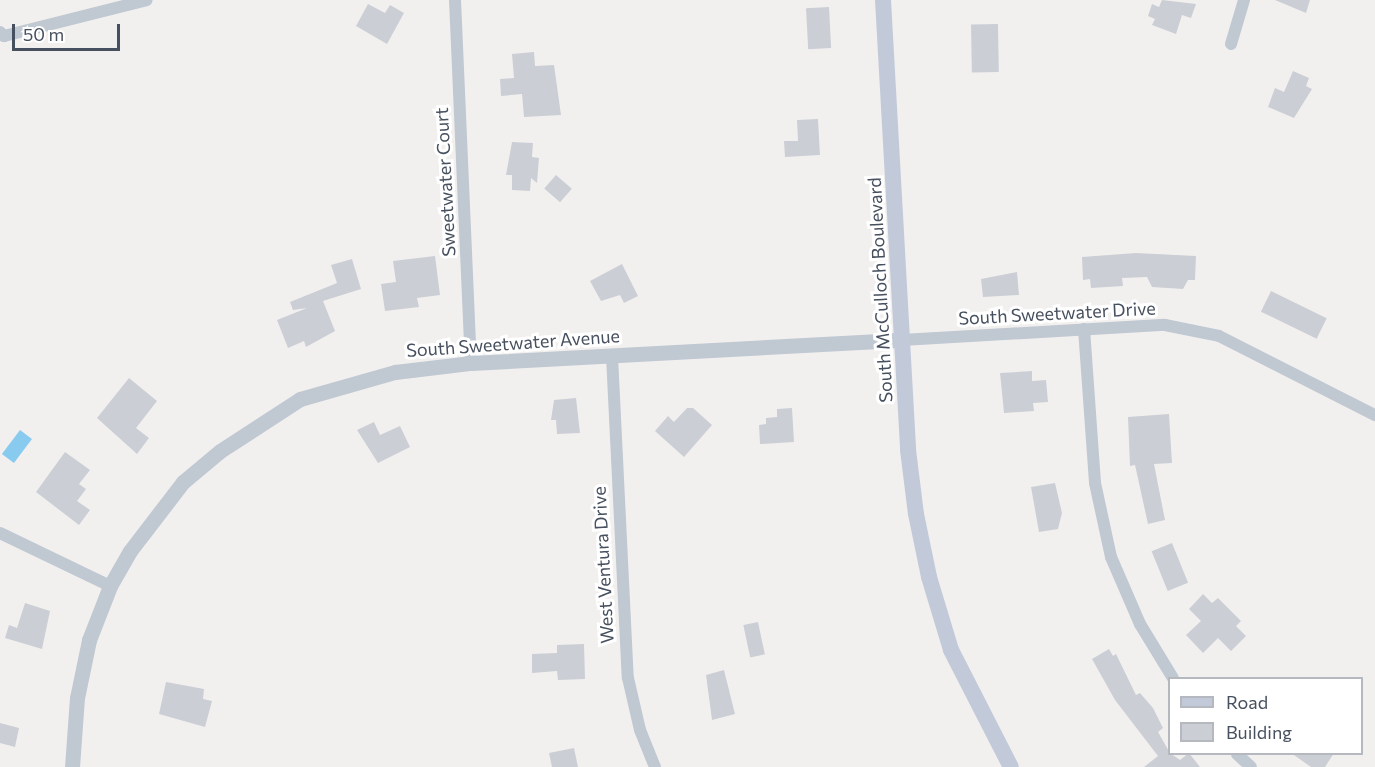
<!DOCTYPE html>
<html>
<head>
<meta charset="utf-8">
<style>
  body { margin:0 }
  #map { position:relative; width:1375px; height:767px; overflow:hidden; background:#f2f0ef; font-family:Commissioner,sans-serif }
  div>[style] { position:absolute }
  .water>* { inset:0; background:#88cbef; transform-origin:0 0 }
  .building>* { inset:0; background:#cbced5; transform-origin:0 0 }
  .minor>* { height:12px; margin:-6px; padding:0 6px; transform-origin:6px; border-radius:6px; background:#c0c8d2 }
  .tertiary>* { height:15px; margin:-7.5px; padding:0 7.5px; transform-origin:7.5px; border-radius:7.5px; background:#c0c8d2 }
  .secondary>* { height:16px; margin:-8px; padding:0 8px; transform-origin:8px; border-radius:8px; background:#c2cad9 }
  span { translate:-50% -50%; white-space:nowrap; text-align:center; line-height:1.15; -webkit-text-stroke:6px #fff; paint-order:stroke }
  .street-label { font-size:18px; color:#47505e }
  .legend { position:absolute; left:1168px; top:677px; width:195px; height:78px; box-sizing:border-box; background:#fff; border:2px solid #b5b9bf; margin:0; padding:8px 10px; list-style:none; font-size:18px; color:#47505e }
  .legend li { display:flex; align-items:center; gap:12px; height:30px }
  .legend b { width:30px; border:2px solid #b5b9bf }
  .scale { position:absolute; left:12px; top:24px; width:108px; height:27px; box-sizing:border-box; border:3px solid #47505e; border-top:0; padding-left:8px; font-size:18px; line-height:21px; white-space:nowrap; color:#47505e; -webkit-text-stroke:4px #fff; paint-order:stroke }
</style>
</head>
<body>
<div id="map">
  <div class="water">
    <i style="left:20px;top:430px;width:15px;height:30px;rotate:37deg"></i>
  </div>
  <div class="building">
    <i style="clip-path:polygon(1162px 0,1196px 4px,1191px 18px,1182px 15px,1176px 34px,1152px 25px,1155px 19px,1148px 16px,1152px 4px,1159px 7px)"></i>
    <i style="clip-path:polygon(1275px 0,1310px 0,1306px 13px)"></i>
    <i style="clip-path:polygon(368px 4px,385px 13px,390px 5px,404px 13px,387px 44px,356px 26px)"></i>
    <i style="left:829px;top:7px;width:41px;height:23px;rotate:87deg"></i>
    <i style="left:998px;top:24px;width:48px;height:27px;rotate:89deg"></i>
    <i style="clip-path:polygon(534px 52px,535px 66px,554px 65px,561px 115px,524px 117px,522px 94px,501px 96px,500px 79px,514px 78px,512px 54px)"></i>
    <i style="clip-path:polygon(1293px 71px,1309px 78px,1306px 86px,1312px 89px,1294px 118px,1268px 107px,1275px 88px,1284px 92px)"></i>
    <i style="clip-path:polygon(818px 119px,820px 155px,785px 157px,784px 141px,798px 141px,797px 120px)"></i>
    <i style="clip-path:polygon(512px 142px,533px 143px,532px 157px,539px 158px,537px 183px,531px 178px,530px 191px,512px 190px,512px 175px,506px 175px)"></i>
    <i style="left:556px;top:175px;width:21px;height:18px;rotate:41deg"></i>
    <i style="clip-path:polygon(1136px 253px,1196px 256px,1195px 280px,1188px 280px,1183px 289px,1152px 287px,1147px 277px,1122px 278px,1123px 286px,1091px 288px,1090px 279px,1083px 280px,1082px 257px)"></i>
    <i style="clip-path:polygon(435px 256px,440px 295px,417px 298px,419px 307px,385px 311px,381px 284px,396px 282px,393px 261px)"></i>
    <i style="clip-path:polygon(352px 259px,361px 289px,323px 301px,335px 331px,306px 347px,304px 341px,288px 348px,277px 320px,307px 308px,293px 310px,290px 302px,337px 283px,331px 265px)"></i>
    <i style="clip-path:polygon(622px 264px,638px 296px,624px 303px,620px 295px,601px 301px,590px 281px)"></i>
    <i style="clip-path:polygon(1017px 272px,1019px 295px,983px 297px,981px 279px)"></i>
    <i style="left:1271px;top:291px;width:62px;height:23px;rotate:26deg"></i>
    <i style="clip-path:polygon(1032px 371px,1032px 381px,1046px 380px,1048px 402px,1033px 403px,1034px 411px,1004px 413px,1000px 373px)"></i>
    <i style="clip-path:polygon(129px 378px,157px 401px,136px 428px,149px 438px,137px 454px,97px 418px)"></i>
    <i style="clip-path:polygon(576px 398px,580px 433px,557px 434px,556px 420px,551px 420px,554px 400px)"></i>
    <i style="clip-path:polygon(687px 408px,693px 408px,712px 425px,684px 457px,655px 431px,668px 416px,674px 422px)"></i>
    <i style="clip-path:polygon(792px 408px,794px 442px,760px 444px,759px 425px,766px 424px,766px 418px,777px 417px,777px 409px)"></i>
    <i style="clip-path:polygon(1169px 414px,1172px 463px,1154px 464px,1165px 520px,1148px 524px,1135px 465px,1130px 466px,1128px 417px)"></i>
    <i style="clip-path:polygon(374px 422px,380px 435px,400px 426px,410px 447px,378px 463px,357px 430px)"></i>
    <i style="clip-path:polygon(65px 452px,90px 470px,79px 484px,86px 489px,77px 501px,90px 510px,79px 525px,36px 492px)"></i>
    <i style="clip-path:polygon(1055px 483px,1062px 513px,1058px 529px,1039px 532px,1031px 487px)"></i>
    <i style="left:1172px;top:543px;width:43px;height:22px;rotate:68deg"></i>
    <i style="clip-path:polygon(1203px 594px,1212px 603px,1218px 598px,1241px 621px,1236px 626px,1246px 636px,1231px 651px,1218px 638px,1203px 653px,1186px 635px,1201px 621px,1189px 609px)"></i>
    <i style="clip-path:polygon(25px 603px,50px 611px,42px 649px,5px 638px,9px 625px,17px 628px)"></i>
    <i style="left:758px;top:622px;width:33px;height:15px;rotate:78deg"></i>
    <i style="clip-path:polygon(584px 644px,585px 679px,558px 680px,557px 671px,532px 673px,532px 654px,557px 653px,557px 645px)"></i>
    <i style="clip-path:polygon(1109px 649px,1113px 656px,1116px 654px,1136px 695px,1140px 693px,1153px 708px,1163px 728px,1158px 732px,1170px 753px,1180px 760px,1189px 753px,1200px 767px,1144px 767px,1158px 756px,1115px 700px,1092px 659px)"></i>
    <i style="clip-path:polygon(724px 670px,735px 714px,712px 720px,706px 675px)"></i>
    <i style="clip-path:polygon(166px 682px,204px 689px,203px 699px,212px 701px,205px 727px,159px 714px)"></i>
    <i style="clip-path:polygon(0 723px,19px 728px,15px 747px,0 743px)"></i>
    <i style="clip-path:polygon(574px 748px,578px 767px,552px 767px,549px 753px)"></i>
    <i style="clip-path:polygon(1291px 753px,1334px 753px,1325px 767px,1311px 767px)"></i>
  </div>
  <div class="minor">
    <i style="left:455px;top:0;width:363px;rotate:87.5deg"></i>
    <i style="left:0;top:32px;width:6px;rotate:45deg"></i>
    <i style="left:4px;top:36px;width:147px;rotate:-14.1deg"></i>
    <i style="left:1231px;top:44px;width:46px;rotate:-73.5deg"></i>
    <i style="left:1084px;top:329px;width:154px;rotate:85.9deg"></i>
    <i style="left:1095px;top:483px;width:76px;rotate:77.8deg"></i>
    <i style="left:1111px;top:557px;width:73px;rotate:66.6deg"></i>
    <i style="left:1140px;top:624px;width:63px;rotate:58.6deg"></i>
    <i style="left:902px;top:340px;width:263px;rotate:-3.3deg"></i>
    <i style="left:1165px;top:325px;width:55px;rotate:11.5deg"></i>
    <i style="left:1219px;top:336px;width:175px;rotate:26.9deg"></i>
    <i style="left:612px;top:356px;width:322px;rotate:87.2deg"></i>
    <i style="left:628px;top:678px;width:53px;rotate:77deg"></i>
    <i style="left:640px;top:730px;width:40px;rotate:68deg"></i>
    <i style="left:0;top:533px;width:122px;rotate:25.7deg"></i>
    <i style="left:1237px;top:754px;width:19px;rotate:43deg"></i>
  </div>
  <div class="tertiary">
    <i style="left:72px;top:767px;width:69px;rotate:-85.9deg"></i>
    <i style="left:77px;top:698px;width:59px;rotate:-78.3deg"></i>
    <i style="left:89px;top:640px;width:58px;rotate:-68.7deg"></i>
    <i style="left:110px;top:586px;width:40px;rotate:-60.3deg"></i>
    <i style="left:130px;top:551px;width:87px;rotate:-52.5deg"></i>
    <i style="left:183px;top:482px;width:48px;rotate:-40deg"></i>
    <i style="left:220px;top:451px;width:95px;rotate:-33deg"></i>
    <i style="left:300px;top:399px;width:99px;rotate:-15.9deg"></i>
    <i style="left:395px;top:372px;width:77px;rotate:-6.8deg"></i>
    <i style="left:471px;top:363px;width:432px;rotate:-3.1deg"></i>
  </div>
  <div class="secondary">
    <i style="left:883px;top:0;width:451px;rotate:86.8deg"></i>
    <i style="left:908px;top:450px;width:64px;rotate:82.9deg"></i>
    <i style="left:916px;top:514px;width:64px;rotate:78.3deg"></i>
    <i style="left:929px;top:577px;width:76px;rotate:73.2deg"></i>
    <i style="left:951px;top:650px;width:131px;rotate:62.9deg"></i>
  </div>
  <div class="street-label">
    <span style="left:445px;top:182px;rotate:-93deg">Sweetwater Court</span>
    <span style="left:880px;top:290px;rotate:-93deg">South McCulloch Boulevard</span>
    <span style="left:1057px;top:313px;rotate:-3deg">South Sweetwater Drive</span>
    <span style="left:513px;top:343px;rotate:-4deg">South Sweetwater Avenue</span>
    <span style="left:603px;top:565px;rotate:-93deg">West Ventura Drive</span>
  </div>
  <ul class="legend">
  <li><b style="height:8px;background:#c2cad9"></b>Road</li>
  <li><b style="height:16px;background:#cbced5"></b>Building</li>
  </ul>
  <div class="scale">50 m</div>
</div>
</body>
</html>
